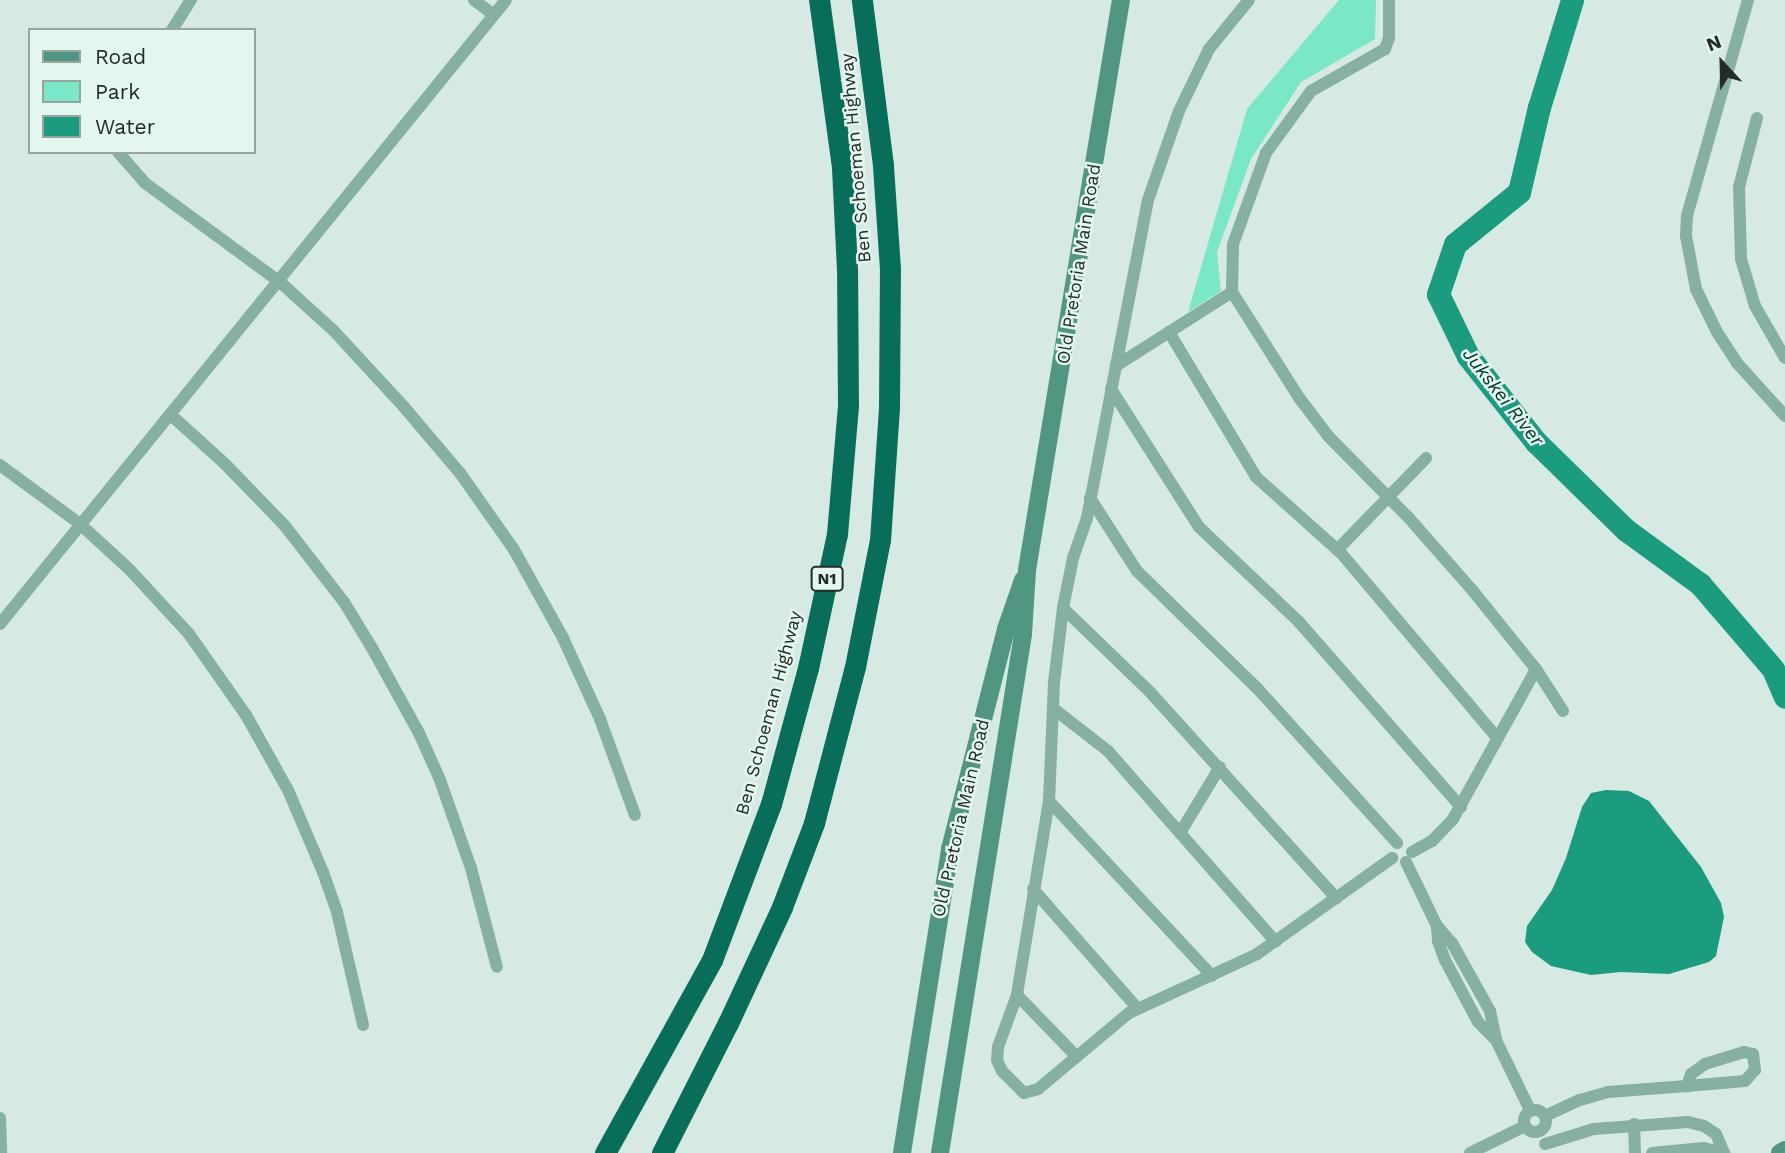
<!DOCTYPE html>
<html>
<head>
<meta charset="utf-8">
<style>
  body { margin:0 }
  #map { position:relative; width:1785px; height:1153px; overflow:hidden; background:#d6e9e2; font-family:"Work Sans",sans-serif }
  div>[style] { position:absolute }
  .green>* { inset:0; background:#7ae8c8 }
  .water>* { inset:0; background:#1c9c7f }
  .river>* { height:23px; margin:-11.5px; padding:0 11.5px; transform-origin:11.5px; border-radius:11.5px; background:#1c9c7f }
  .street>* { height:12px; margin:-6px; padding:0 6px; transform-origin:6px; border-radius:6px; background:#85b0a2 }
  .street>.ring { margin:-6px; padding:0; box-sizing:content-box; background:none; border:12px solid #85b0a2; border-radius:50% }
  .secondary>* { height:18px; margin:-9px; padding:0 9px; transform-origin:9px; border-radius:9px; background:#519682 }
  .highway>* { height:21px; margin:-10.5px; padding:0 10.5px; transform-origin:10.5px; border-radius:10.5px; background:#086e59 }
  span { translate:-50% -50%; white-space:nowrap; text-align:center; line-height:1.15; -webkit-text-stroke:5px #e3f6ef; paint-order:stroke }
  .shield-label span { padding:2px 5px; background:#e3f6ef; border:2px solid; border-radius:5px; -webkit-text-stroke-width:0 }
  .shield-label { font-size:16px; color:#242b28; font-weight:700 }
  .street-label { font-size:18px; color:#242b28 }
  .water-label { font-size:19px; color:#02382c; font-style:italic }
  .legend { position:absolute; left:28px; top:28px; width:228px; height:126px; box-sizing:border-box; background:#e3f6ef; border:2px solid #97a59f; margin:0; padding:9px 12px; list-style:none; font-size:21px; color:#242b28 }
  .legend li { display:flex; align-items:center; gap:14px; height:35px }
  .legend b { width:35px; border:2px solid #97a59f }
  .north { position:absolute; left:1687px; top:28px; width:70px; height:70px; -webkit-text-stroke:5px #e3f6ef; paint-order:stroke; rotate:338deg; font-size:19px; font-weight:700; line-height:28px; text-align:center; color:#242b28 }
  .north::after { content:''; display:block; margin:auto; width:24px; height:32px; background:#242b28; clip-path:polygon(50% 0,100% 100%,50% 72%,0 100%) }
</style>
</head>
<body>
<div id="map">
  <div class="green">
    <i style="clip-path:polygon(1339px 0,1376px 0,1375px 39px,1301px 82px,1251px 159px,1217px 252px,1221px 291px,1188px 312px,1247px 109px)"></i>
  </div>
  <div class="water">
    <i style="clip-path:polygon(1606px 790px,1629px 791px,1649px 801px,1701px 867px,1721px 903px,1724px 917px,1716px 956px,1709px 962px,1669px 974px,1621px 972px,1591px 975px,1551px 966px,1532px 952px,1525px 942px,1527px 926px,1552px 890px,1566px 858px,1582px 807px,1591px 793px)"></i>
  </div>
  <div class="river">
    <i style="left:1572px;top:0;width:112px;rotate:107.1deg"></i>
    <i style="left:1539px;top:107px;width:87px;rotate:103.2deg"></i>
    <i style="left:1519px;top:192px;width:82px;rotate:140.9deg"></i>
    <i style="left:1455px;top:244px;width:53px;rotate:108.8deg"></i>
    <i style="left:1438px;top:294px;width:69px;rotate:64.2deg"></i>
    <i style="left:1468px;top:356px;width:110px;rotate:51.7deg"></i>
    <i style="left:1536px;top:442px;width:126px;rotate:44.4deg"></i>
    <i style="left:1626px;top:530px;width:92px;rotate:36.1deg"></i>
    <i style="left:1700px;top:584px;width:112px;rotate:49.3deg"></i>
    <i style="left:1773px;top:669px;width:30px;rotate:67deg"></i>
  </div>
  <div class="street">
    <i style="left:474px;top:0;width:25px;rotate:37deg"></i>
    <i style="left:1389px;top:0;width:38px;rotate:90deg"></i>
    <i style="left:1389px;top:38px;width:12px;rotate:110deg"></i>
    <i style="left:1385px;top:49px;width:85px;rotate:150.4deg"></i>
    <i style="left:1311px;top:91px;width:77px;rotate:126deg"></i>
    <i style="left:1266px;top:153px;width:97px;rotate:109.9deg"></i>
    <i style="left:1233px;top:244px;width:48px;rotate:91.2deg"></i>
    <i style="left:1232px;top:292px;width:127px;rotate:57.6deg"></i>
    <i style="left:1300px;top:399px;width:48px;rotate:52.7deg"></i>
    <i style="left:1329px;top:437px;width:112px;rotate:45.4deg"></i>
    <i style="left:1408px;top:517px;width:98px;rotate:48.7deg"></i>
    <i style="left:1473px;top:591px;width:100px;rotate:51.1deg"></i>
    <i style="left:1536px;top:669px;width:50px;rotate:57.3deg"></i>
    <i style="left:1748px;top:0;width:224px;rotate:105.8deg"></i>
    <i style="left:1687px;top:216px;width:20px;rotate:93deg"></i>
    <i style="left:1686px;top:236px;width:54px;rotate:79.3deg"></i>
    <i style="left:1696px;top:289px;width:48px;rotate:64deg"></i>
    <i style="left:1717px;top:332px;width:37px;rotate:57deg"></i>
    <i style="left:1737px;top:363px;width:72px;rotate:47.8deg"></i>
    <i style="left:172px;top:30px;width:36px;rotate:-58deg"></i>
    <i style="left:1757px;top:118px;width:71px;rotate:104.6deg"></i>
    <i style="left:1739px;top:187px;width:72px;rotate:88.4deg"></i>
    <i style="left:1741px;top:259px;width:49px;rotate:73.4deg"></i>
    <i style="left:1755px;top:306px;width:60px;rotate:60deg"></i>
    <i style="left:118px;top:152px;width:41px;rotate:48.9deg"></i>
    <i style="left:145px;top:183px;width:167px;rotate:36.3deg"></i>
    <i style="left:280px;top:282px;width:72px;rotate:42.2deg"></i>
    <i style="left:333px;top:330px;width:105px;rotate:47.3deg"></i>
    <i style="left:404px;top:407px;width:87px;rotate:49.7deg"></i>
    <i style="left:460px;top:473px;width:92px;rotate:54.8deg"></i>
    <i style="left:513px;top:548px;width:103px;rotate:60.9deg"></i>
    <i style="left:563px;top:638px;width:89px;rotate:65.4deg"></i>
    <i style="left:600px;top:719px;width:102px;rotate:70deg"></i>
    <i style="left:1232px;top:292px;width:138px;rotate:147.5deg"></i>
    <i style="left:1116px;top:366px;width:155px;rotate:100.8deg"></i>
    <i style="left:1087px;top:518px;width:42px;rotate:109.3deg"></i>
    <i style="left:1073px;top:558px;width:51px;rotate:101.3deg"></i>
    <i style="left:1063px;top:608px;width:75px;rotate:96.9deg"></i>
    <i style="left:1054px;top:682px;width:119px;rotate:92.4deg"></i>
    <i style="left:1049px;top:801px;width:197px;rotate:99.4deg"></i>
    <i style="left:1017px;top:995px;width:55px;rotate:110.1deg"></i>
    <i style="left:998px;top:1047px;width:13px;rotate:94deg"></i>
    <i style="left:997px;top:1060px;width:12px;rotate:66deg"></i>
    <i style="left:1002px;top:1071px;width:31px;rotate:45deg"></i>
    <i style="left:1024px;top:1093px;width:15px;rotate:-16deg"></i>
    <i style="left:1038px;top:1089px;width:119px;rotate:-39.9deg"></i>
    <i style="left:1129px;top:1013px;width:141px;rotate:-24.7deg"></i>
    <i style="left:1257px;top:954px;width:166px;rotate:-35.4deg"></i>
    <i style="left:1169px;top:332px;width:169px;rotate:59deg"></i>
    <i style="left:1256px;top:477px;width:114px;rotate:41.8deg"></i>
    <i style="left:1341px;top:553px;width:243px;rotate:49.8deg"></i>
    <i style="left:1116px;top:366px;width:169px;rotate:-79.1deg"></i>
    <i style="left:1148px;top:200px;width:94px;rotate:-70.8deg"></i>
    <i style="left:1179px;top:111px;width:69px;rotate:-64.2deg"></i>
    <i style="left:1209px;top:49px;width:63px;rotate:-50.8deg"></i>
    <i style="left:1111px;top:389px;width:164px;rotate:57.5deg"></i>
    <i style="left:1199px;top:527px;width:138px;rotate:43.5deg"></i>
    <i style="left:1299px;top:622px;width:246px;rotate:48.8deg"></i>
    <i style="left:171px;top:415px;width:73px;rotate:42.2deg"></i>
    <i style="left:225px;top:464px;width:86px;rotate:45.9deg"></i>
    <i style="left:285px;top:526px;width:96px;rotate:52.2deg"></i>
    <i style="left:344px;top:602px;width:54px;rotate:58.7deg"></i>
    <i style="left:372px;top:648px;width:97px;rotate:61.1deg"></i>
    <i style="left:419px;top:733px;width:51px;rotate:65.9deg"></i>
    <i style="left:440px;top:780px;width:93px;rotate:70.6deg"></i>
    <i style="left:471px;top:868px;width:102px;rotate:75.3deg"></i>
    <i style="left:0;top:465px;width:99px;rotate:36.4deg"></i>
    <i style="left:80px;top:524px;width:68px;rotate:42.6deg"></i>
    <i style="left:130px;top:570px;width:87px;rotate:47.3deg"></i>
    <i style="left:189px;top:634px;width:99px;rotate:54.9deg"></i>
    <i style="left:246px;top:715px;width:86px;rotate:60.8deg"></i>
    <i style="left:288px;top:790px;width:89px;rotate:66.9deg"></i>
    <i style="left:323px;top:872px;width:42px;rotate:70.7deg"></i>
    <i style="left:337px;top:912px;width:116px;rotate:77deg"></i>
    <i style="left:1090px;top:498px;width:87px;rotate:57.2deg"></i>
    <i style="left:1137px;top:571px;width:168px;rotate:44.3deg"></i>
    <i style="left:1257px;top:688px;width:209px;rotate:47.9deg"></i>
    <i style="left:1337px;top:550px;width:128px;rotate:-45.9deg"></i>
    <i style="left:1063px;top:608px;width:121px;rotate:44deg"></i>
    <i style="left:1150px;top:692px;width:278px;rotate:47.9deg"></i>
    <i style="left:0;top:624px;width:803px;rotate:-50.96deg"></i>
    <i style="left:1054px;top:709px;width:68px;rotate:37.9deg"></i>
    <i style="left:1108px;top:751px;width:254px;rotate:48.7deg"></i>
    <i style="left:1049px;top:801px;width:239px;rotate:47deg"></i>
    <i style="left:1180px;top:833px;width:77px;rotate:-58.8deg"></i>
    <i style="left:1412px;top:852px;width:23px;rotate:-29deg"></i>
    <i style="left:1432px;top:841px;width:30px;rotate:-46deg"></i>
    <i style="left:1453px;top:819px;width:171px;rotate:-61deg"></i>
    <i style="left:1406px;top:862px;width:71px;rotate:64.2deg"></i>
    <i style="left:1437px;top:926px;width:23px;rotate:49deg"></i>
    <i style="left:1452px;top:943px;width:78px;rotate:60.8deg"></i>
    <i style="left:1490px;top:1011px;width:30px;rotate:78deg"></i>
    <i style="left:1496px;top:1040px;width:78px;rotate:64.1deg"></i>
    <i style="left:1033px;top:889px;width:158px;rotate:48.8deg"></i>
    <i style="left:1437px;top:926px;width:15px;rotate:86deg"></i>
    <i style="left:1438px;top:941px;width:20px;rotate:70deg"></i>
    <i style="left:1445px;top:960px;width:70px;rotate:62deg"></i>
    <i style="left:1478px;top:1022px;width:25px;rotate:45deg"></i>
    <i style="left:1017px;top:995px;width:86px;rotate:45.9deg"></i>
    <i class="ring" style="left:1524px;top:1110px;width:10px;height:10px"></i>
    <i style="left:1545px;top:1116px;width:38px;rotate:-25deg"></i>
    <i style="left:1580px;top:1100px;width:29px;rotate:-16deg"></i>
    <i style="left:1608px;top:1092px;width:79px;rotate:-4.3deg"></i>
    <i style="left:1687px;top:1086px;width:58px;rotate:-4.9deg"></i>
    <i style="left:1745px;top:1081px;width:15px;rotate:-48deg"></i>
    <i style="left:1755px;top:1070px;width:16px;rotate:-97deg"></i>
    <i style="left:1753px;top:1054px;width:9px;rotate:-167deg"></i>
    <i style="left:1744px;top:1052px;width:41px;rotate:162.9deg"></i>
    <i style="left:1705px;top:1064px;width:17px;rotate:144deg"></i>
    <i style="left:1691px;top:1074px;width:13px;rotate:108deg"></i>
    <i style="left:0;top:1118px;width:35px;rotate:88deg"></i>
    <i style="left:1634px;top:1124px;width:29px;rotate:88deg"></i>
    <i style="left:1545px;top:1144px;width:51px;rotate:-17deg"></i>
    <i style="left:1594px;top:1129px;width:94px;rotate:-4.3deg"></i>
    <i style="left:1688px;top:1122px;width:16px;rotate:14deg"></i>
    <i style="left:1704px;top:1126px;width:14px;rotate:34deg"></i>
    <i style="left:1716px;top:1134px;width:21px;rotate:67deg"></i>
    <i style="left:1470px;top:1153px;width:61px;rotate:-26.1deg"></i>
    <i style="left:1652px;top:1153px;width:52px;rotate:-5.5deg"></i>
    <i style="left:1704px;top:1148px;width:21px;rotate:14deg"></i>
  </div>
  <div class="secondary">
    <i style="left:902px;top:1153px;width:308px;rotate:-81deg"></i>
    <i style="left:950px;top:849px;width:227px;rotate:-75.7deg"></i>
    <i style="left:1006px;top:629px;width:52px;rotate:-70.9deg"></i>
    <i style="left:940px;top:1153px;width:526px;rotate:-80.91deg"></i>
    <i style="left:1023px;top:634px;width:64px;rotate:-86.4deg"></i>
    <i style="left:1027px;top:570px;width:578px;rotate:-80.64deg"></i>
    <i style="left:1780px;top:1153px;width:6px;rotate:-31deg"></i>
  </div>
  <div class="highway">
    <i style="left:605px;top:1153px;width:221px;rotate:-61deg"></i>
    <i style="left:712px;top:960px;width:167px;rotate:-69.3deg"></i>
    <i style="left:771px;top:804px;width:141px;rotate:-74.8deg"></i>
    <i style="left:808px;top:668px;width:137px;rotate:-77.8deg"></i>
    <i style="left:837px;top:534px;width:129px;rotate:-85.1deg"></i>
    <i style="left:848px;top:405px;width:135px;rotate:-90.4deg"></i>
    <i style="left:847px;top:270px;width:103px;rotate:-92.8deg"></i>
    <i style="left:842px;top:167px;width:169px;rotate:-97.8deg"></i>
    <i style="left:662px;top:1153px;width:146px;rotate:-63.1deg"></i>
    <i style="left:728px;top:1023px;width:128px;rotate:-65deg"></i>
    <i style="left:782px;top:907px;width:90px;rotate:-69.1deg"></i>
    <i style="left:814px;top:823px;width:161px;rotate:-75.3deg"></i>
    <i style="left:855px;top:667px;width:129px;rotate:-78.9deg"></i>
    <i style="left:880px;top:540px;width:133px;rotate:-86.1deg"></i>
    <i style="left:889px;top:407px;width:138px;rotate:-89.6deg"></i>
    <i style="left:890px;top:269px;width:104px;rotate:-93.9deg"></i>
    <i style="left:883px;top:165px;width:166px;rotate:-97.3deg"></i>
  </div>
  <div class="shield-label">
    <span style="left:827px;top:579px">N1</span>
  </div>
  <div class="street-label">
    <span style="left:856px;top:158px;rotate:-95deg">Ben Schoeman Highway</span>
    <span style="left:1079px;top:264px;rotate:-81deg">Old Pretoria Main Road</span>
    <span style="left:769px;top:713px;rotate:-75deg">Ben Schoeman Highway</span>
    <span style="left:961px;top:818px;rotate:-77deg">Old Pretoria Main Road</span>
  </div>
  <div class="water-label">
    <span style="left:1503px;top:397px;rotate:52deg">Jukskei River</span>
  </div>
  <ul class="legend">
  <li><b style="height:9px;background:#519682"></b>Road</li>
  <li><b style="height:19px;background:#7ae8c8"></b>Park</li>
  <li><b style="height:19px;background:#1c9c7f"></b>Water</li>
  </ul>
  <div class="north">N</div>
</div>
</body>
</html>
